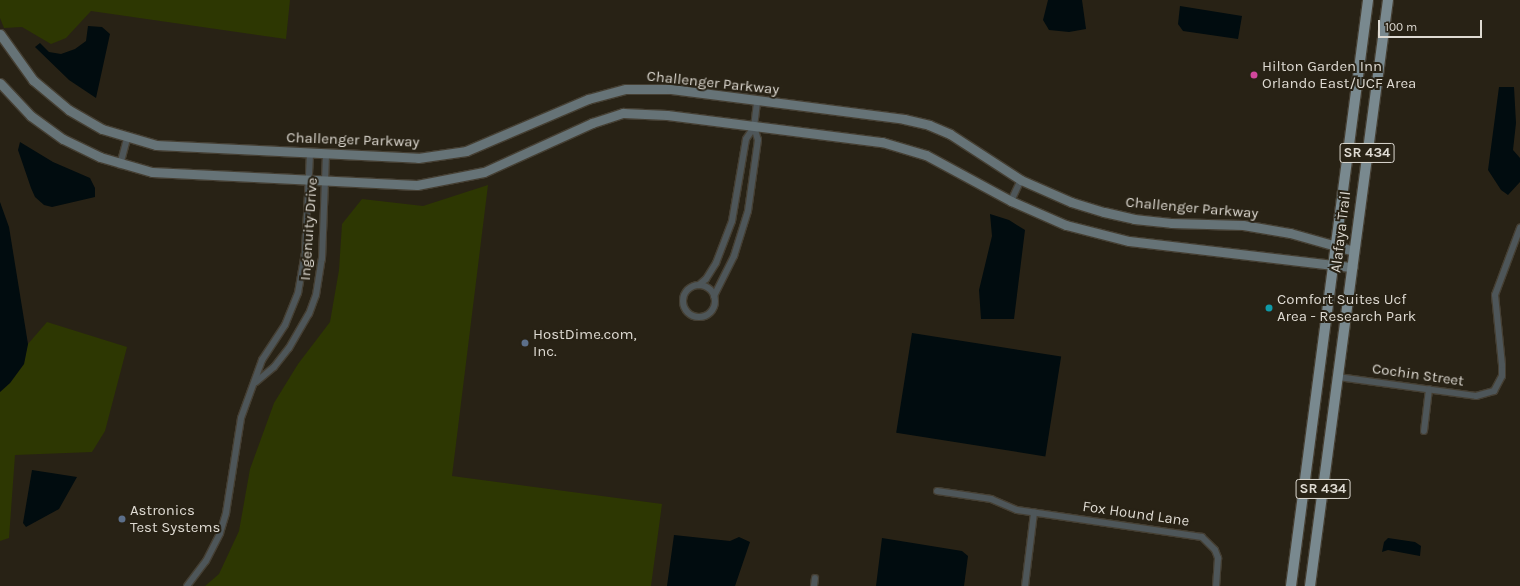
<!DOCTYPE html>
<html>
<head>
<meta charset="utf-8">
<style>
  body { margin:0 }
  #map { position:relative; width:1520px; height:586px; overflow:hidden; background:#282215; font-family:Karla,sans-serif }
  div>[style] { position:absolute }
  .green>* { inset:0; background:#2d3702 }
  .water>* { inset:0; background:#010c0f; transform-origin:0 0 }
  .roads { filter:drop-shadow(1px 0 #453f33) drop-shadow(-1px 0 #453f33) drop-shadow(0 1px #453f33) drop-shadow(0 -1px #453f33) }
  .minor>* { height:6px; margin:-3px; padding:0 3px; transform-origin:3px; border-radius:3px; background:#4e5659 }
  .minor>.ring { margin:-3px; padding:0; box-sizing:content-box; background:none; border:6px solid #4e5659; border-radius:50% }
  .secondary>* { height:9px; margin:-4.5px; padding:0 4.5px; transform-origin:4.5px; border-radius:4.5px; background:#667377 }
  .primary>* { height:10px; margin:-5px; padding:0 5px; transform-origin:5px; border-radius:5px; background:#79898f }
  .dots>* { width:11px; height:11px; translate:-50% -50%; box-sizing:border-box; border:2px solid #282215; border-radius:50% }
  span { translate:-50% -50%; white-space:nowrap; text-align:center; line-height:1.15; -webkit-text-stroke:4px #282215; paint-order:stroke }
  .shield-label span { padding:1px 3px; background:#282215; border:1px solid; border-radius:3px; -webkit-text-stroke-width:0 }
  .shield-label { font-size:14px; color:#dedad2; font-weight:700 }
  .poi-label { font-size:15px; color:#dedad2 }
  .left { translate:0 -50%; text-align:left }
  .street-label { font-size:15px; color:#dedad2 }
  .scale { position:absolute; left:1378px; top:20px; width:104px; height:18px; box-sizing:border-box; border:2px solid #dedad2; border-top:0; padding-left:5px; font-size:12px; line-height:14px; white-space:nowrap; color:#dedad2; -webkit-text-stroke:3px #282215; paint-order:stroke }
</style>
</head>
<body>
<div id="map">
  <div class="green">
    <i style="clip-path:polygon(0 0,290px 0,286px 39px,91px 11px,66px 38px,51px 44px,22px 27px,4px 28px,0 18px)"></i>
    <i style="clip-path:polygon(488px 185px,452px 476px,662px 504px,651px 586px,205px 586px,219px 574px,239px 531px,250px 469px,274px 403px,298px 364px,330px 322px,339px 270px,342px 224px,362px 199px,423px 206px)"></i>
    <i style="clip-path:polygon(47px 322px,127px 347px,105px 431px,92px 452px,15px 455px,9px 538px,0 541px,0 392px,10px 383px,24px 364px,28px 344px)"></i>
  </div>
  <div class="water">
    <i style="clip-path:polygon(1048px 0,1082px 0,1086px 29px,1069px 32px,1049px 30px,1043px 20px)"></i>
    <i style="clip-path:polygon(1180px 6px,1242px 16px,1238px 39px,1183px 31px,1178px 24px)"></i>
    <i style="clip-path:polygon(88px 26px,102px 27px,110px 34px,96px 98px,69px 80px,35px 47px,40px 43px,49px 52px,61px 54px,75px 49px,86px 41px)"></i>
    <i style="clip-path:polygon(1499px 87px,1514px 87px,1516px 123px,1513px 150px,1520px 158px,1520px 182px,1508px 195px,1501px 190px,1488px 170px)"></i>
    <i style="clip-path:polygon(20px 142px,53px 162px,90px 178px,95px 188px,95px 197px,52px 207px,44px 205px,35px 197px,31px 188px,18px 150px)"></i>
    <i style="clip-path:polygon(0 202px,9px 227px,28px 344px,24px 364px,10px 383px,0 392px)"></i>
    <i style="clip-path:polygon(990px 214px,1009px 220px,1025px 230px,1014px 319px,981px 319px,979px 290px,992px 236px)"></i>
    <i style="left:912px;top:333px;width:151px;height:101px;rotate:9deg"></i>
    <i style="clip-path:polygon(32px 470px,77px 477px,59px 509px,26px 527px,23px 523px)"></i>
    <i style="clip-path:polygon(674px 535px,730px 541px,739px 537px,750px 542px,735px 586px,667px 586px)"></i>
    <i style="clip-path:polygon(882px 538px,962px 551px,968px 556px,964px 586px,876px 586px)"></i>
    <i style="clip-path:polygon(1388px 538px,1415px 542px,1421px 546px,1420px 556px,1388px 550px,1382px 552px,1384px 542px)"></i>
  </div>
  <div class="roads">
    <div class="minor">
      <i style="left:120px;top:165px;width:27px;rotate:-75deg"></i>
      <i style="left:1011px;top:201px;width:23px;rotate:-65deg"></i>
      <i class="ring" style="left:683px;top:285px;width:26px;height:26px"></i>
      <i style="left:699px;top:285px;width:9px;rotate:-41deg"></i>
      <i style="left:706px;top:279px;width:19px;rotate:-58deg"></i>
      <i style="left:716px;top:263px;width:45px;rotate:-69.1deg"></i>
      <i style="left:732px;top:221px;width:83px;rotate:-80.3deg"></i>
      <i style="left:746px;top:139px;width:14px;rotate:-56deg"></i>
      <i style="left:754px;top:127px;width:26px;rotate:-83deg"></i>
      <i style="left:714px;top:296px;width:45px;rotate:-63.4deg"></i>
      <i style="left:734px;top:256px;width:47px;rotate:-72.7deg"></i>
      <i style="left:748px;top:211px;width:72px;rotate:-82deg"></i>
      <i style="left:758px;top:140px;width:14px;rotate:-107deg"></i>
      <i style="left:1338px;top:377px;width:139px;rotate:7.8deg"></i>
      <i style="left:1476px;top:396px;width:19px;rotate:-16deg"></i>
      <i style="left:1494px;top:391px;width:17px;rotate:-62deg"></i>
      <i style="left:1502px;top:376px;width:11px;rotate:-90deg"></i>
      <i style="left:1502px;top:365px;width:70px;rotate:-95.7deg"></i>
      <i style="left:1495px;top:295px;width:72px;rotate:-69.5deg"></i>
      <i style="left:256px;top:382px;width:23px;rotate:-40deg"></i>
      <i style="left:274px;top:367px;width:24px;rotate:-52deg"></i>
      <i style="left:289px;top:348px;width:39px;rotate:-60deg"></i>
      <i style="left:309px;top:314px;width:20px;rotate:-70deg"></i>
      <i style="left:316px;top:295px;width:36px;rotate:-81deg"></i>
      <i style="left:322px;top:259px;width:105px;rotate:-87.8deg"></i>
      <i style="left:1424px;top:431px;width:42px;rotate:-83.2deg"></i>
      <i style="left:937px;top:491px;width:55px;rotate:8.4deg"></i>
      <i style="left:991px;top:499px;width:28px;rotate:23deg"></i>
      <i style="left:1017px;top:510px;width:187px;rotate:8.3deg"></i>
      <i style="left:1202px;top:537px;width:18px;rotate:45deg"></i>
      <i style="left:1215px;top:550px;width:9px;rotate:69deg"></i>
      <i style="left:1218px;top:558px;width:28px;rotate:94deg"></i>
      <i style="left:187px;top:586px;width:31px;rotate:-53deg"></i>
      <i style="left:206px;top:561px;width:31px;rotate:-63deg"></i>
      <i style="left:220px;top:533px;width:21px;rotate:-73deg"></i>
      <i style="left:226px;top:513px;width:96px;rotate:-81deg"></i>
      <i style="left:241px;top:418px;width:62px;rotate:-70.1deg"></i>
      <i style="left:262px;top:360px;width:42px;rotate:-56.7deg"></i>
      <i style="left:285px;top:325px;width:35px;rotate:-68deg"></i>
      <i style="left:298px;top:293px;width:41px;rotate:-80.1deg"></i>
      <i style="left:305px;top:253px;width:100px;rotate:-87.1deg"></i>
      <i style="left:814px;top:586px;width:8px;rotate:-83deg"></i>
      <i style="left:1025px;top:586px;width:74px;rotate:-83deg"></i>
    </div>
    <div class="secondary">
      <i style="left:0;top:34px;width:57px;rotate:54.3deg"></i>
      <i style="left:33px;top:80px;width:47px;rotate:39.8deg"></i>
      <i style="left:69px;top:110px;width:38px;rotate:30deg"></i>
      <i style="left:102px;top:129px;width:56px;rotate:16.5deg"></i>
      <i style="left:156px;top:145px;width:262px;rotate:2.8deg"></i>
      <i style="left:418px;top:158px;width:49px;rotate:-8.3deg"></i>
      <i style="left:466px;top:151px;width:133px;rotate:-23.1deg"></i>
      <i style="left:588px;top:99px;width:39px;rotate:-15deg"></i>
      <i style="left:626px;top:89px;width:45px"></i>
      <i style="left:671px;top:89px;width:235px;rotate:7.3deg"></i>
      <i style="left:904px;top:119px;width:26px;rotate:13deg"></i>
      <i style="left:929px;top:125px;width:23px;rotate:23deg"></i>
      <i style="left:950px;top:134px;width:85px;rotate:32.9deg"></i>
      <i style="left:1021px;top:180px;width:55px;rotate:23.7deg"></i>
      <i style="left:1071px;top:202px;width:34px;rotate:17deg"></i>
      <i style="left:1104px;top:212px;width:31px;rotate:13deg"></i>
      <i style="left:1134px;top:219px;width:37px;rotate:6deg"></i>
      <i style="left:1171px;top:223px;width:72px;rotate:1.6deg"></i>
      <i style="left:1243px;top:225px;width:48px;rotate:9.7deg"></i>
      <i style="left:1290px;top:233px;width:66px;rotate:15.7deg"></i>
      <i style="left:0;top:83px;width:45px;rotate:46.8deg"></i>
      <i style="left:31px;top:116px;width:39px;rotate:36deg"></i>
      <i style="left:63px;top:139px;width:41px;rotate:25.9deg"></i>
      <i style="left:100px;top:157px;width:54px;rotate:16.1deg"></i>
      <i style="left:152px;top:172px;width:265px;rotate:2.8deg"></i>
      <i style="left:417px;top:185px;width:68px;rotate:-11deg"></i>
      <i style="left:484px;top:172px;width:119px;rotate:-24.4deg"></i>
      <i style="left:592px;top:123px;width:33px;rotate:-18deg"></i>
      <i style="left:623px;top:113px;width:44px;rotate:2.6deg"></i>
      <i style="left:667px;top:115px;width:217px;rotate:7.2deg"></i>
      <i style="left:882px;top:142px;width:46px;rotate:16.5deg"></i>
      <i style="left:926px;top:155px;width:97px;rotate:28.4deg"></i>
      <i style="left:1011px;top:201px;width:60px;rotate:23.6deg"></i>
      <i style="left:1066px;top:225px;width:65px;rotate:14.3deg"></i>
      <i style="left:1129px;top:241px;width:225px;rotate:6.7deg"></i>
    </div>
    <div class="primary">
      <i style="left:1291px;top:586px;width:591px;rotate:-82.51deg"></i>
      <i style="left:1310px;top:586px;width:591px;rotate:-82.42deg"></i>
    </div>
  </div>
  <div class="dots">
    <i style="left:1254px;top:75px;background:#d1479c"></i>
    <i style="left:1269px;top:308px;background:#0f9aa8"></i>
    <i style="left:525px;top:343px;background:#5c6f8a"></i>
    <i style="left:122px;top:519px;background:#5c6f8a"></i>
  </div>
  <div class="shield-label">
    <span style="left:1367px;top:153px">SR 434</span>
    <span style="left:1323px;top:489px">SR 434</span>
  </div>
  <div class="poi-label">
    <span class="left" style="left:1262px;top:75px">Hilton Garden Inn<br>Orlando East/UCF Area</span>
    <span class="left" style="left:1277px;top:308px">Comfort Suites Ucf<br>Area - Research Park</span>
    <span class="left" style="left:533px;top:343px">HostDime.com,<br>Inc.</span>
    <span class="left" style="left:130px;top:519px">Astronics<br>Test Systems</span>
  </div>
  <div class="street-label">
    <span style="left:713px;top:83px;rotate:6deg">Challenger Parkway</span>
    <span style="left:353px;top:140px;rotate:2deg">Challenger Parkway</span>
    <span style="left:1192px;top:208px;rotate:5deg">Challenger Parkway</span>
    <span style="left:309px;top:229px;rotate:-86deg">Ingenuity Drive</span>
    <span style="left:1341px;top:232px;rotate:-83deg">Alafaya Trail</span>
    <span style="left:1418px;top:375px;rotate:8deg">Cochin Street</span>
    <span style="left:1136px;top:514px;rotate:8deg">Fox Hound Lane</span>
  </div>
  <div class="scale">100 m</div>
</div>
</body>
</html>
